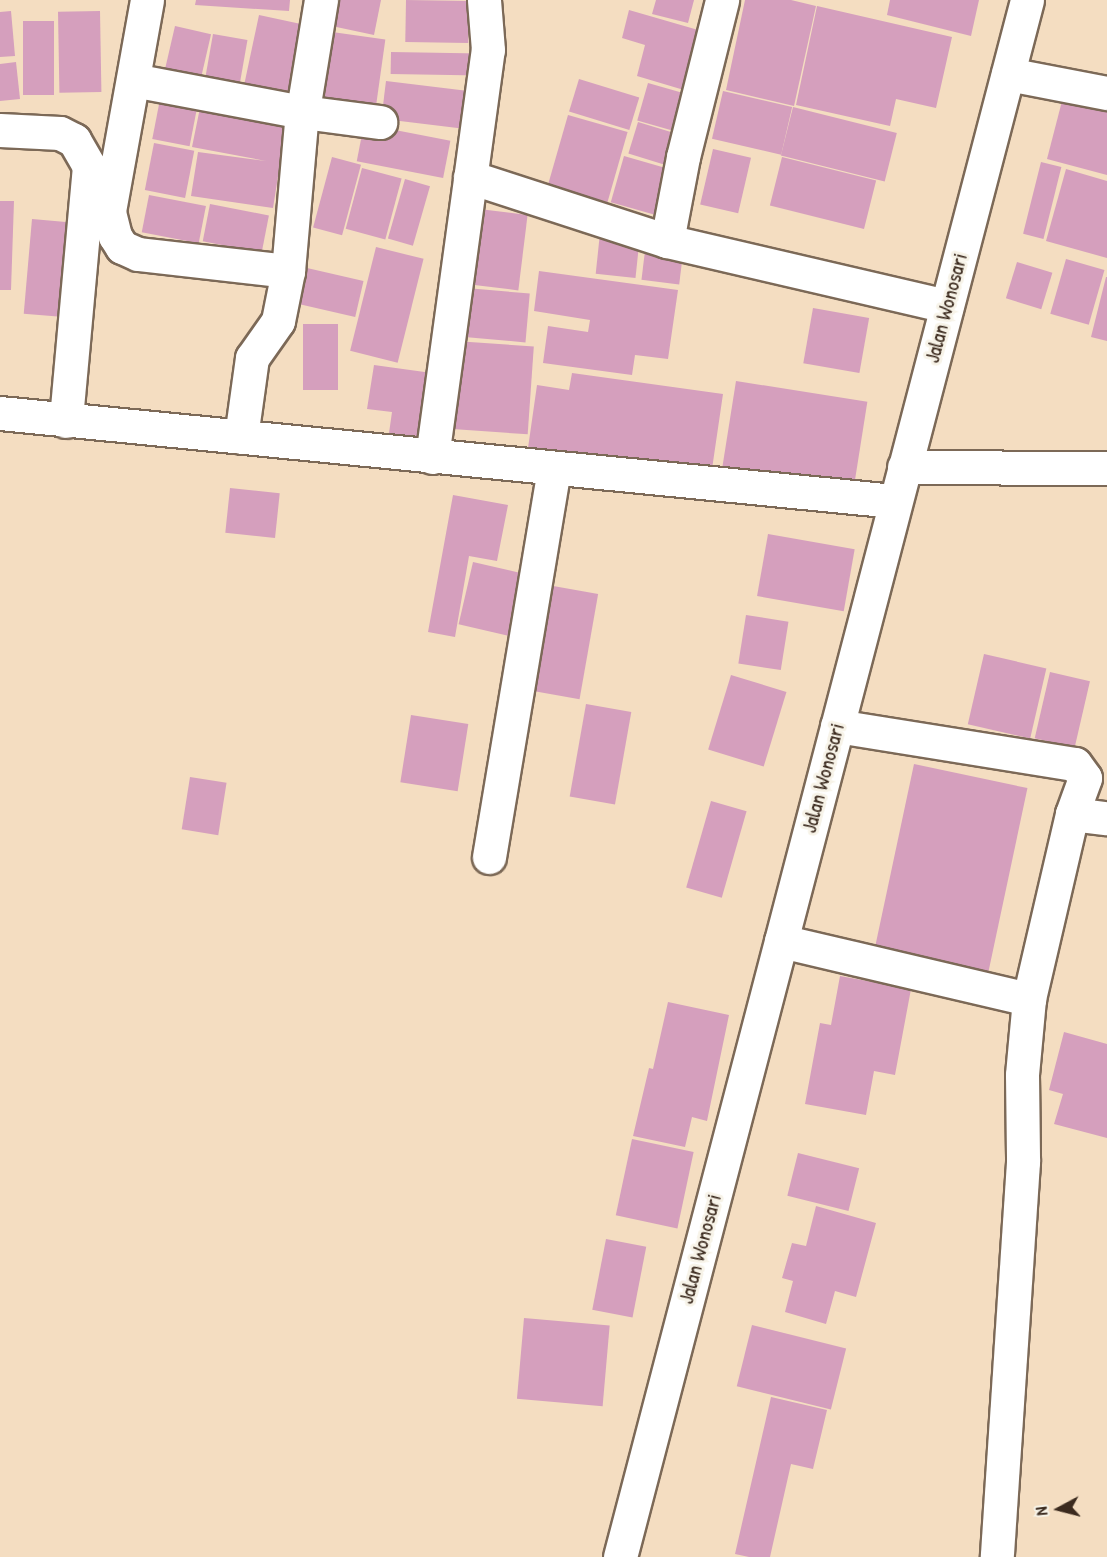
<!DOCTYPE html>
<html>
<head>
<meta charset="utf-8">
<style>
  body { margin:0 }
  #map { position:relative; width:1107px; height:1557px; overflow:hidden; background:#f4ddc1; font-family:"Patrick Hand",sans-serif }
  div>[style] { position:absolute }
  .building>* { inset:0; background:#d59fbd; transform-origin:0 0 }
  .roads { filter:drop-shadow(2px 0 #7c6957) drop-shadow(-2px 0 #7c6957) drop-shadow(0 2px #7c6957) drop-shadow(0 -2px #7c6957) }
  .minor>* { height:33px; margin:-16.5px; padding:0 16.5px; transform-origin:16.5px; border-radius:16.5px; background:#fff }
  .highway>* { height:33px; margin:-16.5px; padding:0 16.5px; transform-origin:16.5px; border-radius:16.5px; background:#fff }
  span { translate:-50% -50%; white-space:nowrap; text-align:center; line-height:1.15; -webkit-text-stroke:6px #f7f3e8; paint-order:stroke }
  .street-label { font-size:21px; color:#3b2a1e }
  .north { position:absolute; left:1029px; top:1479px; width:60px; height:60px; -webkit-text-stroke:4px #f7f3e8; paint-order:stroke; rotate:263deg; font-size:16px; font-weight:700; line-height:24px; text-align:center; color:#3b2a1e }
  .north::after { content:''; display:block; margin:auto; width:21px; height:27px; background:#3b2a1e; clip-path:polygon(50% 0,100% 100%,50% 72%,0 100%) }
</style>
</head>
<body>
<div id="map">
  <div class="building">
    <i style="clip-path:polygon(196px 0,290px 0,289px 11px,195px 5px)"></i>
    <i style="clip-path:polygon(332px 0,381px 0,374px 35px,327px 25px)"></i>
    <i style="left:406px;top:0;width:63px;height:42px;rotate:1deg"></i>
    <i style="clip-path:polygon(656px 0,694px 0,688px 23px,652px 14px)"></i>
    <i style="clip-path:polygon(745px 0,791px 0,816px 6px,794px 106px,726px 90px)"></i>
    <i style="clip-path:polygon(890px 0,979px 0,971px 36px,887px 15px)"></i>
    <i style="clip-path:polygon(817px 6px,952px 37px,936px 108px,896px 99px,890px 126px,796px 105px)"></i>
    <i style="clip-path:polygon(629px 10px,712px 34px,694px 93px,637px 76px,645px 45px,622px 38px)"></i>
    <i style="clip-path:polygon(11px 11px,15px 56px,0 57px,0 12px)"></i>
    <i style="left:100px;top:11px;width:81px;height:42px;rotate:89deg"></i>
    <i style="left:259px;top:15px;width:56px;height:78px;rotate:12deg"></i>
    <i style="left:23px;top:21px;width:31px;height:74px"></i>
    <i style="left:175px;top:26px;width:37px;height:56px;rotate:13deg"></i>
    <i style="left:318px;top:30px;width:68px;height:75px;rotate:8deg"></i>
    <i style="left:213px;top:34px;width:35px;height:54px;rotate:10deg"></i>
    <i style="left:391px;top:52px;width:89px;height:22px;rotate:1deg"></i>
    <i style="clip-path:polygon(16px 62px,20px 99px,0 101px,0 64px)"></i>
    <i style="left:579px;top:79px;width:63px;height:34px;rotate:17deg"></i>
    <i style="left:386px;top:81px;width:85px;height:38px;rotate:7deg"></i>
    <i style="left:648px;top:83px;width:51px;height:39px;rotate:16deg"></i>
    <i style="left:162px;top:89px;width:38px;height:51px;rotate:11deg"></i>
    <i style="left:723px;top:91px;width:71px;height:49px;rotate:13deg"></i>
    <i style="clip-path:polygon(202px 98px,295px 116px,286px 165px,280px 164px,273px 208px,191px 196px,198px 152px,266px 161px,192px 147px)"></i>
    <i style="clip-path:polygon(1062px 101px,1107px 112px,1107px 175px,1047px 159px)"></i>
    <i style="left:793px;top:107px;width:107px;height:50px;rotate:14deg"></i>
    <i style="left:568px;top:115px;width:62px;height:73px;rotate:16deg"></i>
    <i style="left:638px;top:122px;width:49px;height:33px;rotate:17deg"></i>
    <i style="left:364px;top:124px;width:88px;height:38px;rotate:11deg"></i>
    <i style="left:154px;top:143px;width:41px;height:48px;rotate:11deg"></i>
    <i style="left:713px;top:149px;width:39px;height:57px;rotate:13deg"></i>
    <i style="left:624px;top:156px;width:55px;height:48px;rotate:16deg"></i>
    <i style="left:332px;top:157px;width:30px;height:73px;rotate:15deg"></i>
    <i style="left:782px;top:157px;width:97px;height:50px;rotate:14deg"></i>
    <i style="left:1041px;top:162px;width:21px;height:74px;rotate:14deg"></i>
    <i style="left:362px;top:168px;width:41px;height:63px;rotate:15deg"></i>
    <i style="clip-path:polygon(1066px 169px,1107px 181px,1107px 258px,1046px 241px)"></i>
    <i style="left:405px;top:179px;width:26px;height:62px;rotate:16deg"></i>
    <i style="left:149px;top:195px;width:58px;height:38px;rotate:11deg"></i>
    <i style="clip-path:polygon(0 201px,14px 201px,11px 290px,0 290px)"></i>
    <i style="left:210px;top:204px;width:60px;height:38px;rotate:11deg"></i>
    <i style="left:471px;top:208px;width:57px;height:76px;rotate:7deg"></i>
    <i style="left:32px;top:219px;width:34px;height:95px;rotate:5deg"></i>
    <i style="left:600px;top:233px;width:40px;height:41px;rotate:6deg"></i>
    <i style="left:376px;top:247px;width:49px;height:107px;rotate:14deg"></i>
    <i style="left:645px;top:251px;width:38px;height:29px;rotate:7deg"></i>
    <i style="left:1066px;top:259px;width:40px;height:57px;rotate:16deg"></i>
    <i style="left:1017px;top:262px;width:37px;height:38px;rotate:17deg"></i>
    <i style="left:307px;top:268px;width:58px;height:37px;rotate:13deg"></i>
    <i style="clip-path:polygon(539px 271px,678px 290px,668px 359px,635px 355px,632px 375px,543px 363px,548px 326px,588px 332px,590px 320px,534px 311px)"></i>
    <i style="clip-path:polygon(1106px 277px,1107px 277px,1107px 341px,1091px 337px)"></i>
    <i style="left:466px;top:288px;width:64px;height:49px;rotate:5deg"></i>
    <i style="left:813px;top:308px;width:57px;height:56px;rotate:10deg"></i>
    <i style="left:303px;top:324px;width:35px;height:66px"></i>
    <i style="left:455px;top:341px;width:79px;height:88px;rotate:4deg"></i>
    <i style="clip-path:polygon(374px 365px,439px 374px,430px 439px,389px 433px,392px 412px,367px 409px)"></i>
    <i style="clip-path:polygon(572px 373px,723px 394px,712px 469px,655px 460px,655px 466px,528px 448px,537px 385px,569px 390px)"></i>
    <i style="left:736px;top:381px;width:133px;height:86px;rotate:9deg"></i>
    <i style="left:230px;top:488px;width:50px;height:45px;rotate:6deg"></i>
    <i style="clip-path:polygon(453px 495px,508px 505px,497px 561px,469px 556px,455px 637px,428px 632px)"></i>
    <i style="left:768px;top:534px;width:88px;height:63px;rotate:10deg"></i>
    <i style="left:473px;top:562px;width:52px;height:64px;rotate:13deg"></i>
    <i style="left:542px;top:584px;width:57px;height:107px;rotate:10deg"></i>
    <i style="left:746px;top:615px;width:43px;height:49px;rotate:9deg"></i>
    <i style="left:984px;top:654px;width:64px;height:72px;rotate:13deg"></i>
    <i style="left:1050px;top:672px;width:41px;height:68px;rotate:13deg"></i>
    <i style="left:731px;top:675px;width:58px;height:78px;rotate:17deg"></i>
    <i style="left:586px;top:704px;width:46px;height:94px;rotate:10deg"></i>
    <i style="left:411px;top:715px;width:58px;height:68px;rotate:9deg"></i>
    <i style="left:914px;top:764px;width:116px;height:190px;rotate:12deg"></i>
    <i style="left:190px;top:777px;width:37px;height:53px;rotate:9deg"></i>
    <i style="left:711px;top:801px;width:37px;height:90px;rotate:16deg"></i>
    <i style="clip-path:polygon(840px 976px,911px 989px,895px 1075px,874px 1071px,866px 1115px,805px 1104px,820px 1023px,831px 1025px)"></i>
    <i style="clip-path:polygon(668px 1002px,729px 1015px,707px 1121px,692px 1117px,685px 1147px,633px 1136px,649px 1068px,653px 1069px)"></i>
    <i style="clip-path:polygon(1064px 1032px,1107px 1044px,1107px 1138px,1054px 1124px,1063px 1094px,1049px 1090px)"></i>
    <i style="left:632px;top:1139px;width:63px;height:78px;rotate:12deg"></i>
    <i style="left:798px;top:1153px;width:63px;height:44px;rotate:14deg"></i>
    <i style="clip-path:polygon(816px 1206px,876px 1223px,856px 1297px,835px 1291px,826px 1324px,785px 1312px,793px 1281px,782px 1278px,792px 1243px,806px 1246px)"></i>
    <i style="left:606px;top:1239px;width:41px;height:72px;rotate:11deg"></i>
    <i style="left:524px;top:1318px;width:86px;height:81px;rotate:5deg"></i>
    <i style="left:752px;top:1325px;width:97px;height:63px;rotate:14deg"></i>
    <i style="clip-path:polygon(771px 1397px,827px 1410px,813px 1469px,791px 1464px,770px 1557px,749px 1557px,735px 1554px)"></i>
  </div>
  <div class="roads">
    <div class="minor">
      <i style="left:147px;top:0;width:215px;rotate:100.2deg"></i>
      <i style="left:109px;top:212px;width:25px;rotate:76deg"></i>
      <i style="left:115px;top:236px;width:13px;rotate:58deg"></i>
      <i style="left:122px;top:247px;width:17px;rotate:24deg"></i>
      <i style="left:138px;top:254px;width:151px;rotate:6.5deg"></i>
      <i style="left:1008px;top:74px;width:101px;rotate:10.9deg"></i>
      <i style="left:133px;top:80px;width:173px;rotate:10.7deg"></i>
      <i style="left:303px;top:112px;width:78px;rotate:7.4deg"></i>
      <i style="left:0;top:130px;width:60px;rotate:2.9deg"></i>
      <i style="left:60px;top:133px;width:16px;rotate:27deg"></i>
      <i style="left:74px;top:140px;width:30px;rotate:60deg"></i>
      <i style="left:89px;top:166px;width:256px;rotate:95.2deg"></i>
      <i style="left:470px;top:177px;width:207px;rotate:18deg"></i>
      <i style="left:667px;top:241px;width:287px;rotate:13.1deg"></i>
      <i style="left:667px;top:241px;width:86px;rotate:-79.2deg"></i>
      <i style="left:683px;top:157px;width:162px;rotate:-76deg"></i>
      <i style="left:0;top:413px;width:898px;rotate:5.62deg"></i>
      <i style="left:241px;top:437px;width:80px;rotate:-82.1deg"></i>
      <i style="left:252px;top:358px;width:45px;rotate:-54.9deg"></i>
      <i style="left:278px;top:321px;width:51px;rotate:-78.7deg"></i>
      <i style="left:288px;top:271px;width:150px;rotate:-85deg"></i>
      <i style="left:301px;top:122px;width:124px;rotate:-80.7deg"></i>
      <i style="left:432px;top:457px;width:411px;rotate:-82.2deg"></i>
      <i style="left:488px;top:50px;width:50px;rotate:-94.6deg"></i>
      <i style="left:904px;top:467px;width:203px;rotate:0.3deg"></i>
      <i style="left:837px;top:726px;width:241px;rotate:9.1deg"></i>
      <i style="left:1075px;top:764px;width:17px;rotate:54deg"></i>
      <i style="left:1085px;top:778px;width:38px;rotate:110deg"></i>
      <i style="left:1072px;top:814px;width:190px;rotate:103.1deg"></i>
      <i style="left:1029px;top:999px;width:76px;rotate:95.3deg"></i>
      <i style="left:1022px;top:1075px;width:87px;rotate:89.3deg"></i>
      <i style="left:1023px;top:1162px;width:396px;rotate:93.8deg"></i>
      <i style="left:1072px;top:814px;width:35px;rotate:7deg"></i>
      <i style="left:489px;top:857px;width:394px;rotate:-80.5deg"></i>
      <i style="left:781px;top:941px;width:255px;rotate:13.2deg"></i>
    </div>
    <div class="highway">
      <i style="left:620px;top:1557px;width:1609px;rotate:-75.35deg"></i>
    </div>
  </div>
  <div class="street-label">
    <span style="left:946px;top:308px;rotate:-75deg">Jalan Wonosari</span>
    <span style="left:823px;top:778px;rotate:-75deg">Jalan Wonosari</span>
    <span style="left:700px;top:1249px;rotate:-75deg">Jalan Wonosari</span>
  </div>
  <div class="north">N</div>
</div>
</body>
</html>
